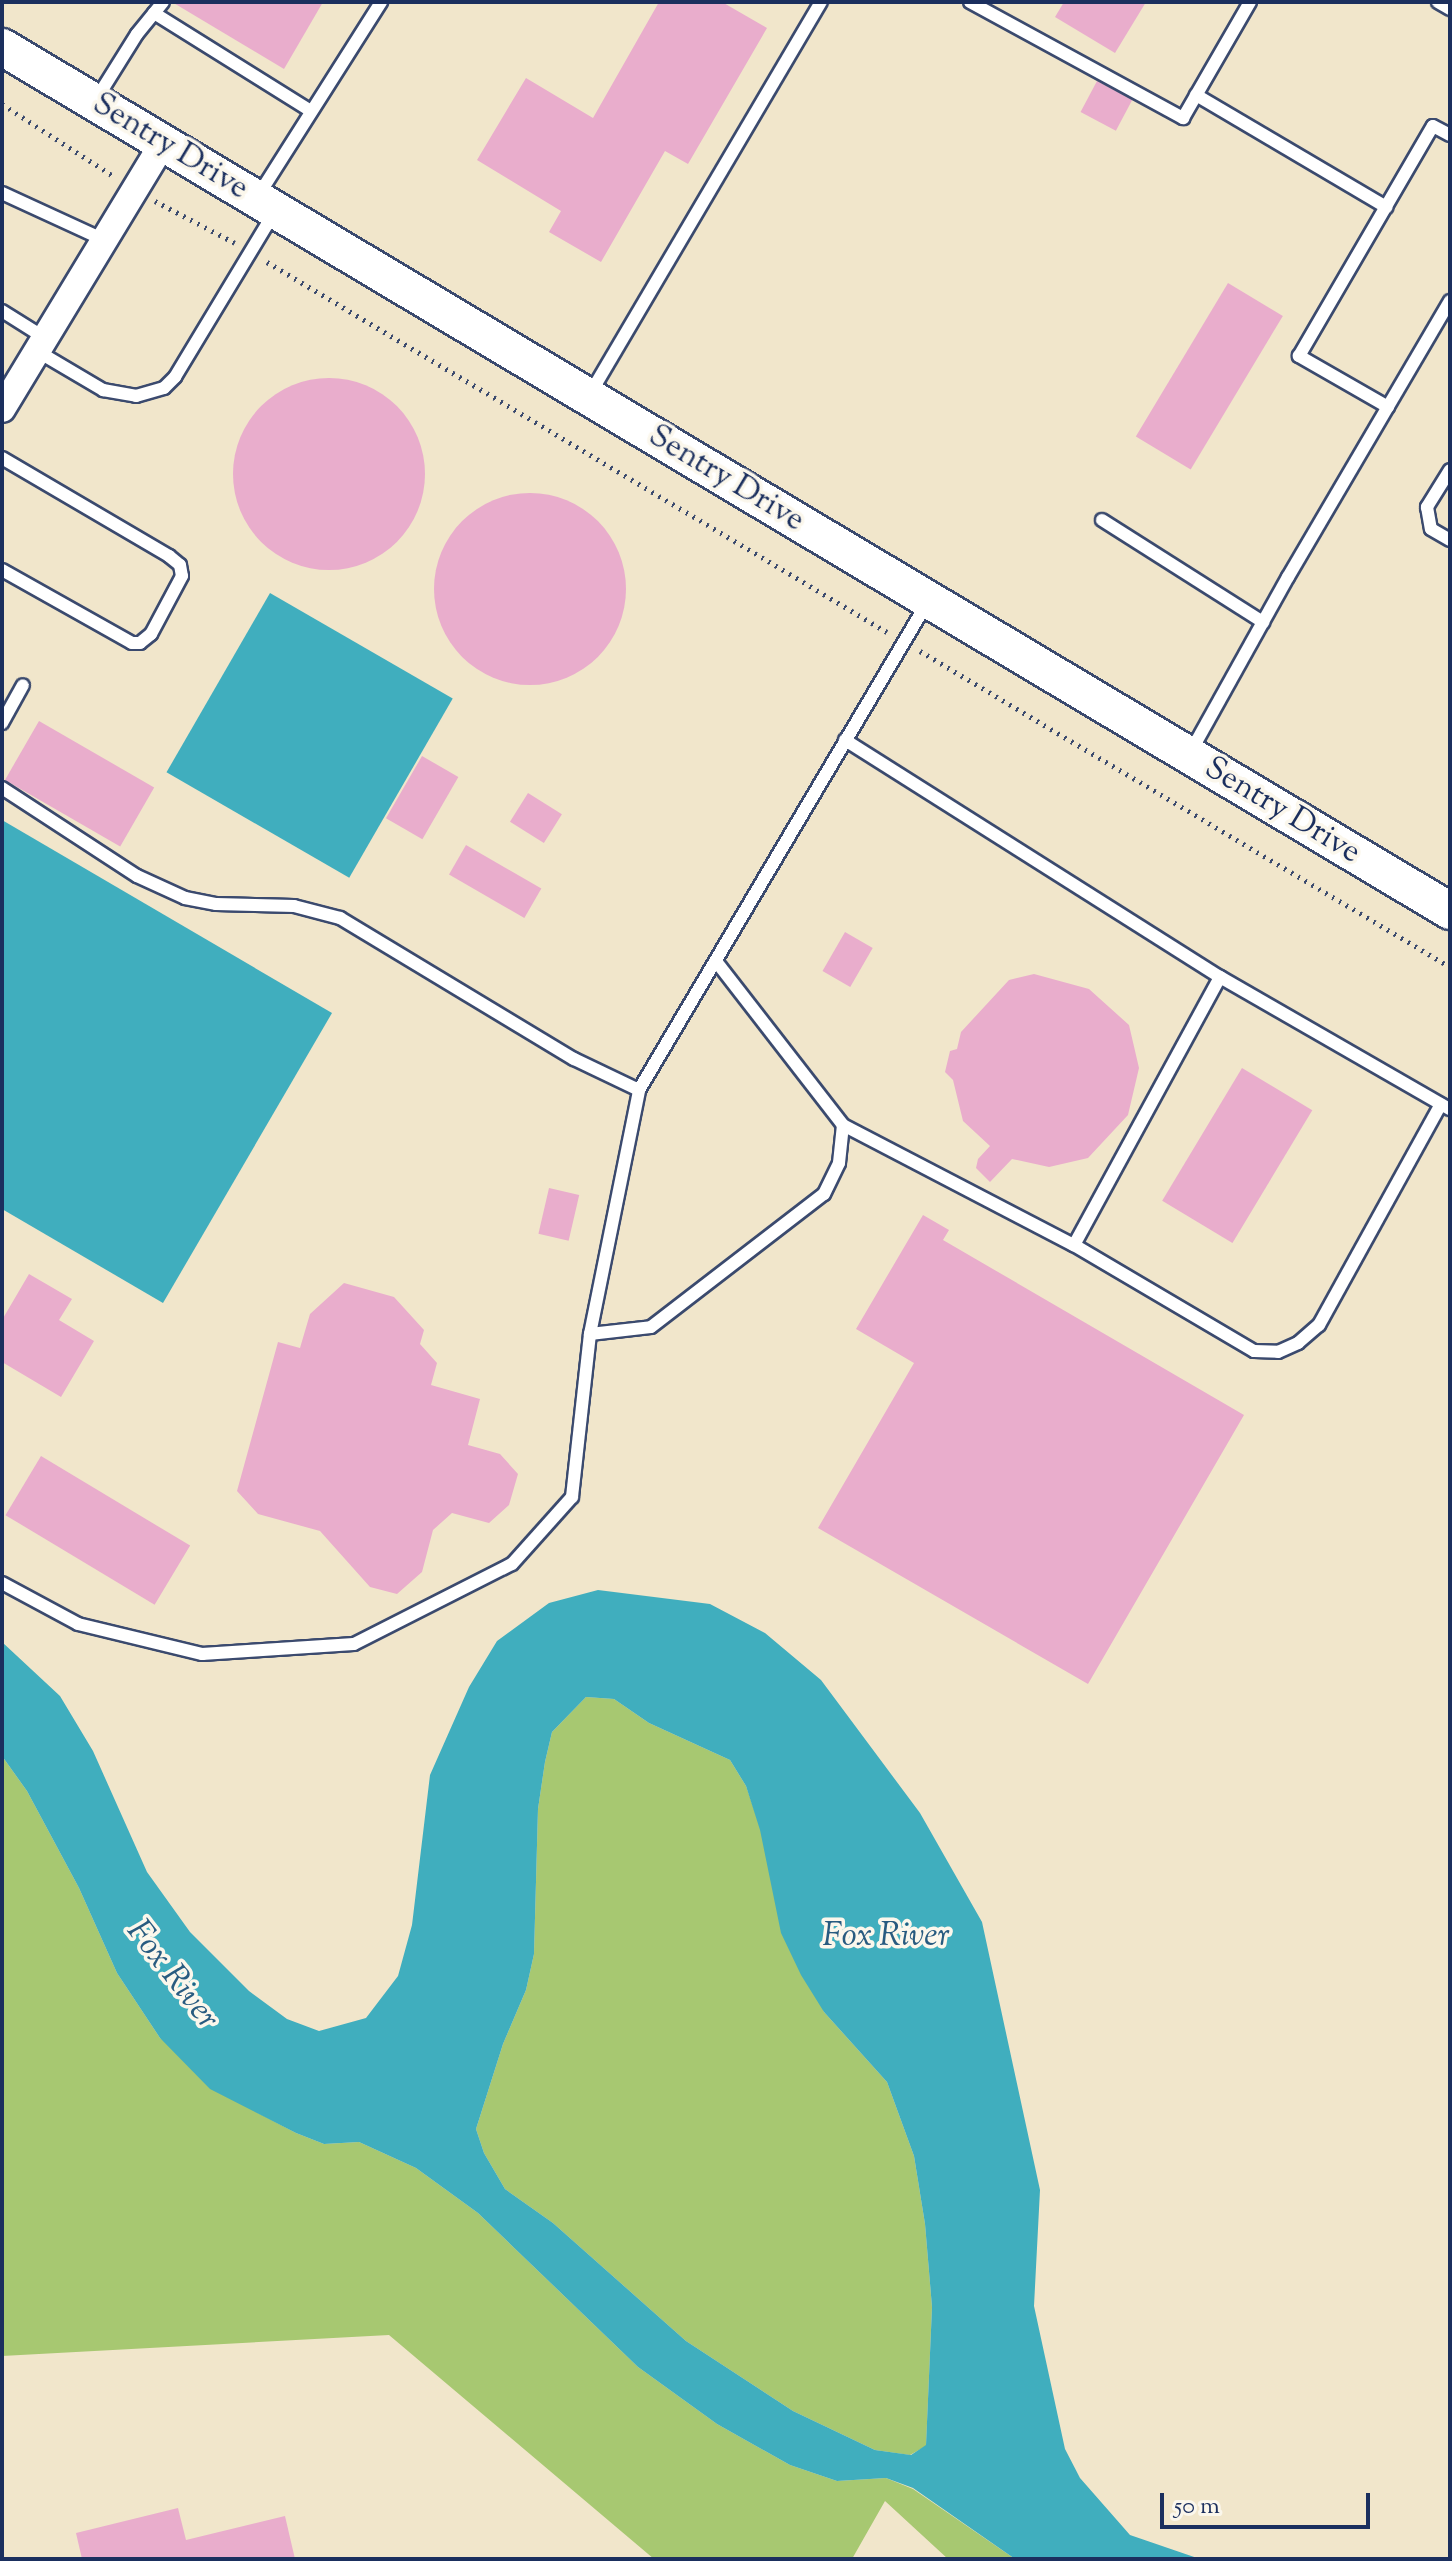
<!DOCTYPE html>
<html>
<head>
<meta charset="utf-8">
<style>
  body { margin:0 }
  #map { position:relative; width:1452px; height:2561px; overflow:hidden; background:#f1e6cb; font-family:"Sorts Mill Goudy",serif }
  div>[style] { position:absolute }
  .green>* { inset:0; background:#a7c871 }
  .water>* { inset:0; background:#40aebe; transform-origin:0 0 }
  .building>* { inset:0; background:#e9adcc; transform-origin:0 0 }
  .round { border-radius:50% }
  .path>* { height:5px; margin-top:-2.5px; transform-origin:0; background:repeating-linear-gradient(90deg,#3b4a6e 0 2px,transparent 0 8px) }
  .roads { filter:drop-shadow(2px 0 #3b4a6e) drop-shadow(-2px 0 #3b4a6e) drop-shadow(0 2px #3b4a6e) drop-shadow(0 -2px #3b4a6e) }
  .lane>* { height:12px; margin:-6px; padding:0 6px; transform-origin:6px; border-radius:6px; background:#fff }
  .street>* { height:26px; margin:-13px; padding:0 13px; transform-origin:13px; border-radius:13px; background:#fff }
  .secondary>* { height:36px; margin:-18px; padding:0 18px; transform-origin:18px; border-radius:18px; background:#fff }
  span { translate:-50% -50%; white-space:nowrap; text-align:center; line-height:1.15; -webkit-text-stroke:7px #fbf7ec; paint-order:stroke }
  .street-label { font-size:32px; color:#1b2f5e }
  .water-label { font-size:34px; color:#285b80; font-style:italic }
  .frame { position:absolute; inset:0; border:4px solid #1b2f5e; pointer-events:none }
  .scale { position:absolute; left:1160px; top:2493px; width:210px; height:36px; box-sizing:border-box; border:4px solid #1b2f5e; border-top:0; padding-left:10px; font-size:24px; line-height:28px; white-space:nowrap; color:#1b2f5e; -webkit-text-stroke:6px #fbf7ec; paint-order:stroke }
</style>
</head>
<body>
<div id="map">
  <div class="green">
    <i style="clip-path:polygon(586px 1697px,614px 1699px,649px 1723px,730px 1760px,746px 1786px,824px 2012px,887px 2082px,914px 2156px,925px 2224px,932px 2307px,926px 2446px,910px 2455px,875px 2450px,793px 2411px,686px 2341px,553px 2223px,505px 2189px,484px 2153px,476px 2129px,503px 2044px,526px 1990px,534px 1954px,538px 1809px,545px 1762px,552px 1732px)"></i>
    <i style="clip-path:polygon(2px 1756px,27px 1791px,79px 1888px,117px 1973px,160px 2038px,258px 2113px,296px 2133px,324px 2144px,359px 2142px,416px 2168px,478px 2213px,638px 2367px,717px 2424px,790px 2465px,837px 2481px,886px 2478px,913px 2489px,1015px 2559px,948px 2559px,885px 2501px,852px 2559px,654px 2559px,389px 2335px,2px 2356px)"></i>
  </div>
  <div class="water">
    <i style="left:270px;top:593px;width:211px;height:207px;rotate:30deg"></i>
    <i style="clip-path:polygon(2px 820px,332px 1013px,163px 1303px,2px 1209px)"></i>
    <i style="clip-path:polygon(evenodd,598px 1590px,710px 1604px,765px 1633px,821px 1680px,920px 1813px,982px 1922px,1040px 2190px,1034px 2306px,1065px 2449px,1080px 2478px,1130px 2535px,1200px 2559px,1015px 2559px,913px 2488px,886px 2478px,837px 2481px,790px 2465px,717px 2424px,638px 2367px,478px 2213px,416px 2168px,359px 2142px,324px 2144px,296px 2133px,210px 2089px,160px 2038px,117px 1973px,79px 1888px,27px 1791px,2px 1756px,2px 1642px,60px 1696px,93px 1751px,147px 1872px,190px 1932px,249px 1991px,287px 2019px,319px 2031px,366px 2018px,398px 1976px,412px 1925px,430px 1775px,469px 1687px,497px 1641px,549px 1603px,598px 1590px,586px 1697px,614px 1699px,649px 1723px,730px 1760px,746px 1786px,760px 1830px,781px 1933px,801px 1975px,824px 2012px,887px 2082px,914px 2156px,925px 2224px,932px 2307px,926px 2445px,911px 2455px,875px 2450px,793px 2411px,686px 2341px,553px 2223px,505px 2189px,484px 2153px,476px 2129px,503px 2044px,526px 1990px,534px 1954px,538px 1809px,545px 1762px,552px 1732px,586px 1697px)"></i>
  </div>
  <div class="building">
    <i style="clip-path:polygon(172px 2px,323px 2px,284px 69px)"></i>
    <i style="clip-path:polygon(659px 2px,722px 2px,767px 28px,688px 164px,665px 151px,601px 262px,549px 232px,561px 211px,477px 160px,526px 78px,593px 118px)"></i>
    <i style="clip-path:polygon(1064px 2px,1146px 2px,1115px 53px,1055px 17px)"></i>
    <i style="left:1097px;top:81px;width:40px;height:35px;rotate:28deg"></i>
    <i style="left:1228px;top:283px;width:64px;height:179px;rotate:31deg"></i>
    <i class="round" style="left:233px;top:378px;width:192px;height:192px"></i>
    <i class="round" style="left:434px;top:493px;width:192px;height:192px"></i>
    <i style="left:39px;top:721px;width:133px;height:68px;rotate:30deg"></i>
    <i style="left:422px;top:756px;width:42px;height:72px;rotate:30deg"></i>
    <i style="left:528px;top:793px;width:40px;height:34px;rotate:32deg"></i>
    <i style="left:466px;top:845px;width:87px;height:34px;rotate:30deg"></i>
    <i style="left:845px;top:932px;width:32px;height:45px;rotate:30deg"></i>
    <i style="clip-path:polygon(1034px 974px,1089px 989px,1129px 1025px,1139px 1068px,1128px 1115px,1088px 1158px,1049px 1167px,1012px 1159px,990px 1182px,976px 1168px,978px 1159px,990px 1146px,963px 1121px,953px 1080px,945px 1072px,950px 1051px,957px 1049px,961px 1032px,1009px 980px)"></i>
    <i style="left:1242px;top:1068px;width:82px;height:155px;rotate:31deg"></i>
    <i style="left:549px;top:1188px;width:31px;height:47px;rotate:13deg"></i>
    <i style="clip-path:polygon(923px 1215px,949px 1230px,943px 1240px,1244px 1415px,1088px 1684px,818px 1528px,914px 1363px,856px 1329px)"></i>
    <i style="clip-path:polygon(29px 1274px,72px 1299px,59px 1320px,94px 1341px,61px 1397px,2px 1362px,2px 1320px)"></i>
    <i style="clip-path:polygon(344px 1283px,394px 1297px,424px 1330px,420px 1344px,437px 1363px,431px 1385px,480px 1399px,468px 1445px,500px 1454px,518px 1474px,509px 1505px,489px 1523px,452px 1513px,433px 1530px,422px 1572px,397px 1594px,370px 1587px,320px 1531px,258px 1514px,237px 1491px,278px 1342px,300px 1348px,310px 1314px)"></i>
    <i style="left:41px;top:1456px;width:174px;height:69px;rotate:31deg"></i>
    <i style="clip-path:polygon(178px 2508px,186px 2540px,285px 2516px,295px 2559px,82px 2559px,76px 2533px)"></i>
  </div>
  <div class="path">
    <i style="left:2px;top:104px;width:135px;rotate:32.9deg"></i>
    <i style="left:155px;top:201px;width:90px;rotate:27.7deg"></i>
    <i style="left:267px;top:262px;width:722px;rotate:30.83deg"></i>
    <i style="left:920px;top:651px;width:617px;rotate:30.8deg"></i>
  </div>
  <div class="roads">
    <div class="lane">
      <i style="left:970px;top:2px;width:243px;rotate:28.6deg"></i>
      <i style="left:1183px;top:118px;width:134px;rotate:-60deg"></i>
      <i style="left:1438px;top:2px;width:14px;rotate:30deg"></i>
      <i style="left:154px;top:13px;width:185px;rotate:32deg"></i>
      <i style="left:1196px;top:95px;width:221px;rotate:30.5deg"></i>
      <i style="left:97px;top:98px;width:75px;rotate:-58deg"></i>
      <i style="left:137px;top:34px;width:41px;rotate:-50.9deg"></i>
      <i style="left:2px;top:193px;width:112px;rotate:24.7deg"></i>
      <i style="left:258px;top:196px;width:230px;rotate:-57.6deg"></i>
      <i style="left:2px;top:311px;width:51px;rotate:32.1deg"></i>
      <i style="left:37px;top:351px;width:77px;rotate:30.6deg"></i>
      <i style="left:103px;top:390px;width:34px;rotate:10deg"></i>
      <i style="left:136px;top:396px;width:29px;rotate:-16deg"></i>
      <i style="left:164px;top:388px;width:16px;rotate:-45deg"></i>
      <i style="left:175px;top:377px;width:192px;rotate:-58.9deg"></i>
      <i style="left:590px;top:394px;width:455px;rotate:-59.5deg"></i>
      <i style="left:1388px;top:407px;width:103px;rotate:-150.2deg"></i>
      <i style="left:1299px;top:356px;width:266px;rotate:-59.8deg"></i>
      <i style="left:1433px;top:126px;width:19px;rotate:28deg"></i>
      <i style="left:2px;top:458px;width:194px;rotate:30.4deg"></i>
      <i style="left:169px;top:556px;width:14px;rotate:39deg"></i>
      <i style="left:180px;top:565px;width:11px;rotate:80deg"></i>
      <i style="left:182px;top:576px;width:66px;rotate:118.1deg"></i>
      <i style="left:151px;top:634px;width:14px;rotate:141deg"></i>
      <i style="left:140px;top:643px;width:8px;rotate:180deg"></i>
      <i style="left:132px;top:643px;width:149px;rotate:-150.7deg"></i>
      <i style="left:1450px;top:470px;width:44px;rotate:121.9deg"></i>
      <i style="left:1427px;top:507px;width:22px;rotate:80deg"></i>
      <i style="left:1431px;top:529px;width:22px;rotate:30deg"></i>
      <i style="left:1102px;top:520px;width:191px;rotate:32.4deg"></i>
      <i style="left:2px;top:723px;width:43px;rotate:-61.1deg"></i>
      <i style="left:845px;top:740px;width:444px;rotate:32.3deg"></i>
      <i style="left:1220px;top:977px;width:265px;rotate:29.9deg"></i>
      <i style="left:1190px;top:753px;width:201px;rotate:-60.9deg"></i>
      <i style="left:1288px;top:577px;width:320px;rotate:-59.6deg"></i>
      <i style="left:2px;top:788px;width:161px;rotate:33.1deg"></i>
      <i style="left:137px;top:876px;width:53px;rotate:24.6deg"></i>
      <i style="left:185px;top:898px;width:32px;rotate:11deg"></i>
      <i style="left:216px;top:904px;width:78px;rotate:1.5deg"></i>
      <i style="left:294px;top:906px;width:48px;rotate:14.6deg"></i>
      <i style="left:340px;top:918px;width:273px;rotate:31.1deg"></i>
      <i style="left:574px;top:1059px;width:72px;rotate:25.5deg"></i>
      <i style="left:639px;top:1090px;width:566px;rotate:-59.4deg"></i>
      <i style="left:843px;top:1125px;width:260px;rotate:27.5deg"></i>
      <i style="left:1074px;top:1245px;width:209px;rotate:30.5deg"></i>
      <i style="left:1254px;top:1351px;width:24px;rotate:2deg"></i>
      <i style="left:1278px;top:1352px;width:22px;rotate:-24deg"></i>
      <i style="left:1298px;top:1343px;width:28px;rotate:-41deg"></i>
      <i style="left:1319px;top:1325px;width:252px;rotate:-61.1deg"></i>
      <i style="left:1074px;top:1245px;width:305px;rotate:-61.4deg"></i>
      <i style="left:590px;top:1334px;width:61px;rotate:-6.5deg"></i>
      <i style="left:651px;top:1327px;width:218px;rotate:-37.6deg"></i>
      <i style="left:824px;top:1194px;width:34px;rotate:-64deg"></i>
      <i style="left:839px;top:1163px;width:38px;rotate:-84deg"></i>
      <i style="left:843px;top:1125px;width:207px;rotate:-127.8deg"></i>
      <i style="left:2px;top:1583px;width:86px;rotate:28.3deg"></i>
      <i style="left:78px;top:1624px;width:128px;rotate:13.6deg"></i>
      <i style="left:202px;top:1654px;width:152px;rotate:-3.8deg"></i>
      <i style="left:354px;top:1644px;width:177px;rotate:-26.9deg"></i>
      <i style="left:512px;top:1564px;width:90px;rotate:-48.2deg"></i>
      <i style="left:572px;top:1497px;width:164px;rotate:-83.7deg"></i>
      <i style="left:590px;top:1334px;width:249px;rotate:-78.6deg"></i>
    </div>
    <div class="street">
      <i style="left:2px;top:409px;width:311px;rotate:-58.8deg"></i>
    </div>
    <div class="secondary">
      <i style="left:2px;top:47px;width:1686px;rotate:30.82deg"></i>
    </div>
  </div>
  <div class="street-label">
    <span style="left:170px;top:147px;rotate:31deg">Sentry Drive</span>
    <span style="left:726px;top:479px;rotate:31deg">Sentry Drive</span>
    <span style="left:1282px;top:811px;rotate:31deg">Sentry Drive</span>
  </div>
  <div class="water-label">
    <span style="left:886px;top:1937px">Fox River</span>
    <span style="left:172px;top:1975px;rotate:52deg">Fox River</span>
  </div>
  <div class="frame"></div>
  <div class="scale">50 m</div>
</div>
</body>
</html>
